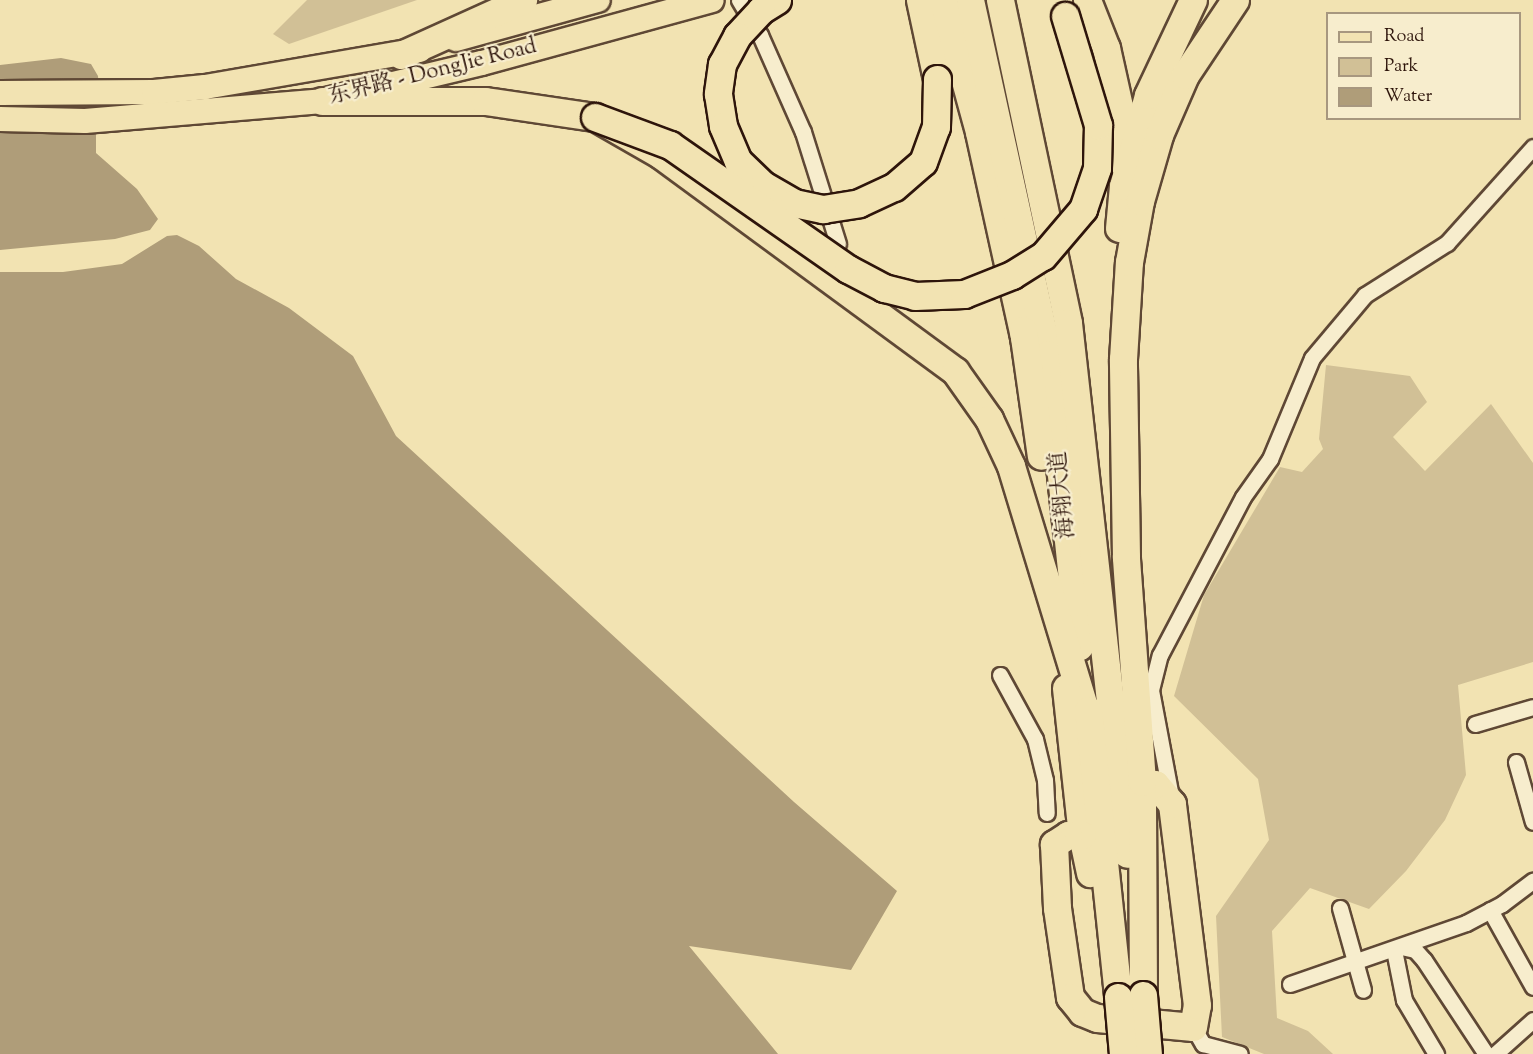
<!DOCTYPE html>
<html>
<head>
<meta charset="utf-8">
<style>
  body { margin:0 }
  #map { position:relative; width:1533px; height:1054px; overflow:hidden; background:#f2e3b2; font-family:"Sorts Mill Goudy","Noto Serif SC",serif }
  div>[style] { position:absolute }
  .green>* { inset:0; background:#d1c096 }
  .water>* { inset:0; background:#af9d79 }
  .roads { filter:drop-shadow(2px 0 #5f4835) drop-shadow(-2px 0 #5f4835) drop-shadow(0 2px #5f4835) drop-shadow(0 -2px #5f4835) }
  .street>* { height:15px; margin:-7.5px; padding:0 7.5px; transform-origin:7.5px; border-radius:7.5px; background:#f7edcd }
  .primary>* { height:24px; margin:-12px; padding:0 12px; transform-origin:12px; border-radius:12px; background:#f2e3b2 }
  .highway>* { height:27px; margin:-13.5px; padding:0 13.5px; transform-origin:13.5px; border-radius:13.5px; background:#f2e3b2 }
  .bridges { filter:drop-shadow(2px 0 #2e150b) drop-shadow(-2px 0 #2e150b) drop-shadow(0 2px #2e150b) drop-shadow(0 -2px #2e150b) }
  .highway-bridge>* { height:27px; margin:-13.5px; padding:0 13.5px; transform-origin:13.5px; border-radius:13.5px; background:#f2e3b2 }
  span { translate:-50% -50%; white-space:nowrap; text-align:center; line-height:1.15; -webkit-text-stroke:4.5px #f7edcd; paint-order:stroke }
  .street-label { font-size:22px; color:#2e150b }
  .legend { position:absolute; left:1326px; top:12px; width:195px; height:108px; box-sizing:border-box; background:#f7edcd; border:2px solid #a7977f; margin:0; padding:8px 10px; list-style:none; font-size:18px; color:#2e150b }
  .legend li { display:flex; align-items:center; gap:12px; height:30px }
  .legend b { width:30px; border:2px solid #a7977f }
</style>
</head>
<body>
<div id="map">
  <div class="green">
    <i style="clip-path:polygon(307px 0,417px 0,289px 44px,273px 34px)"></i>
    <i style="clip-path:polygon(1326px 365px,1410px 376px,1427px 402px,1393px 437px,1425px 471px,1491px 404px,1533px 463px,1533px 662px,1458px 685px,1466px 775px,1445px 820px,1406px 871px,1369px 909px,1310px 888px,1272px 931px,1277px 1018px,1308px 1031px,1333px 1054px,1264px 1054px,1222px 1037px,1216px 916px,1269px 840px,1258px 779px,1174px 696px,1204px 595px,1280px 467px,1302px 472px,1323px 449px,1319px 439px)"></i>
  </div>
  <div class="water">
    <i style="clip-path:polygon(61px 58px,91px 64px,98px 76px,100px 102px,96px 116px,96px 153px,137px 189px,158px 219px,150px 230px,115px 239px,0 250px,0 65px)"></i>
    <i style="clip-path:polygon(177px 235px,199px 246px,236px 279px,289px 308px,353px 356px,396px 436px,794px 802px,897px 891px,851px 970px,689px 946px,778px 1054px,0 1054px,0 272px,63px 272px,122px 264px,167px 236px)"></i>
  </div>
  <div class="roads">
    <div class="street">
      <i style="left:739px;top:0;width:41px;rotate:59deg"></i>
      <i style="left:760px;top:35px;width:106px;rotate:66.1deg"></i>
      <i style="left:803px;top:132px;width:117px;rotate:72.6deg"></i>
      <i style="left:1000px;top:675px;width:73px;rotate:61.3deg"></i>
      <i style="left:1035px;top:739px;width:42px;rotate:76.3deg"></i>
      <i style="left:1045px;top:780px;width:33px;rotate:87deg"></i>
      <i style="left:1475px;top:724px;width:60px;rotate:-16.3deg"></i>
      <i style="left:1516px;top:762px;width:62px;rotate:74.2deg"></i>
      <i style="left:1171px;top:797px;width:109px;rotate:-100.6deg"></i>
      <i style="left:1151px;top:690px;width:36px;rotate:-76deg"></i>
      <i style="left:1160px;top:655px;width:178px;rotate:-62.3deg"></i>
      <i style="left:1243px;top:497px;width:47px;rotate:-54.6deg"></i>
      <i style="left:1270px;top:459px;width:109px;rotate:-67.4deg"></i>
      <i style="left:1312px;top:358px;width:82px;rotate:-49.9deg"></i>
      <i style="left:1365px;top:295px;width:97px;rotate:-32.4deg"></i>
      <i style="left:1447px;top:243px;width:129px;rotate:-48.1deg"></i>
      <i style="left:1340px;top:908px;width:85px;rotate:74.3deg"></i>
      <i style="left:1490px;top:910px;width:88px;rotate:60.8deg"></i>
      <i style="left:1401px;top:947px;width:14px;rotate:12deg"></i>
      <i style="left:1415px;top:950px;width:13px;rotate:48deg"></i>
      <i style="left:1424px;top:960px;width:113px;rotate:56.6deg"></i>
      <i style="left:1394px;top:950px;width:51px;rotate:78.7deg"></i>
      <i style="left:1404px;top:1000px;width:63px;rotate:59.3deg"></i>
      <i style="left:1290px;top:984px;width:186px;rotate:-19.1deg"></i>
      <i style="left:1466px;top:923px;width:41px;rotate:-27.8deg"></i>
      <i style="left:1502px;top:904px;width:39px;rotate:-37deg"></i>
      <i style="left:1193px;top:1027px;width:20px;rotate:60deg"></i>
      <i style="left:1203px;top:1044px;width:38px;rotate:15deg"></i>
      <i style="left:1495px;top:1054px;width:51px;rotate:-41.8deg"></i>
    </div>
    <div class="primary">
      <i style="left:456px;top:39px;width:147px;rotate:-15.4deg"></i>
      <i style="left:0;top:93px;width:154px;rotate:-0.4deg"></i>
      <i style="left:154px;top:92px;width:51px;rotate:-5.6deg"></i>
      <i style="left:205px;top:87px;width:218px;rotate:-9.8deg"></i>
      <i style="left:0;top:119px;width:85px;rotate:1.3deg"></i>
      <i style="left:85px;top:121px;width:238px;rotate:-4.8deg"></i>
      <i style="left:322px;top:101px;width:164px;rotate:-13.4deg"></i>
      <i style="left:482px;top:63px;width:238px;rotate:-15.3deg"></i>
    </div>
    <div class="highway">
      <i style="left:920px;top:0;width:81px;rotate:77.9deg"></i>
      <i style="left:943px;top:0;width:137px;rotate:74.7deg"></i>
      <i style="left:979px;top:132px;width:219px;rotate:77.6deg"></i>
      <i style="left:970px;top:0;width:362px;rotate:77.6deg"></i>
      <i style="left:1048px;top:354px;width:294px;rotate:83.9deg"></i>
      <i style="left:1000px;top:0;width:330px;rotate:78.1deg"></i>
      <i style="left:1068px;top:323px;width:534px;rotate:83.66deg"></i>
      <i style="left:1087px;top:0;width:52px;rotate:68.4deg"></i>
      <i style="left:1106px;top:48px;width:59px;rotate:77.4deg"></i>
      <i style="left:1119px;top:106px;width:56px;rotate:86.9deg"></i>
      <i style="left:401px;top:55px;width:134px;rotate:-24.3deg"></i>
      <i style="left:322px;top:101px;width:163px"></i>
      <i style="left:485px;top:101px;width:111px;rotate:8.3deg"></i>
      <i style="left:595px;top:117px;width:76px;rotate:29.9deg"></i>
      <i style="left:661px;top:155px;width:365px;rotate:36.3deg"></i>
      <i style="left:955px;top:371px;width:59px;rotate:54.7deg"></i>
      <i style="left:989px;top:419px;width:52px;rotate:64.9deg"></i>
      <i style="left:1011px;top:466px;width:275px;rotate:73.1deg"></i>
      <i style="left:1119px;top:228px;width:42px;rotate:-84.6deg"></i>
      <i style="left:1123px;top:186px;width:94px;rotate:-74.6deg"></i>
      <i style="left:1148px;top:95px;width:105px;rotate:-64.7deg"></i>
      <i style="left:1023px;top:330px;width:127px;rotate:81.9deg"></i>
      <i style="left:1066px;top:688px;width:148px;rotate:83.8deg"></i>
      <i style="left:1082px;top:835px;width:39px;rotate:78deg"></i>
      <i style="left:1088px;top:710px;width:289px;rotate:84deg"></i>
      <i style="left:1082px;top:835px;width:14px;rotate:180deg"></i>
      <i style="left:1068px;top:835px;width:17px;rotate:147deg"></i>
      <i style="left:1054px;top:844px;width:64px;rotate:87.3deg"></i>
      <i style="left:1057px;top:908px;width:90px;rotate:81.7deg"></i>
      <i style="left:1070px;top:997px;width:19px;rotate:51deg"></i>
      <i style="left:1082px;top:1012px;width:16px;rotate:22deg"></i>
      <i style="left:1097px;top:1018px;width:96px;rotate:5.4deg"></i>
      <i style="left:1193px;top:1027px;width:22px;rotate:-80deg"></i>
      <i style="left:1197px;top:1005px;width:203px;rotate:-97.1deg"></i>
      <i style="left:1172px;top:804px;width:26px;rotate:-130deg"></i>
      <i style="left:1155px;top:784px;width:13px;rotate:-171deg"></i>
      <i style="left:1143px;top:995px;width:213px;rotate:-90.3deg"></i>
      <i style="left:1142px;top:782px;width:226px;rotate:-94.1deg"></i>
      <i style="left:1126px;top:557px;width:198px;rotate:-90.9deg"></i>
      <i style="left:1123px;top:359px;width:97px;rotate:-86.5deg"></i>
      <i style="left:1129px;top:262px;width:62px;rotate:-79.8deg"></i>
      <i style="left:1140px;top:201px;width:69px;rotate:-73.9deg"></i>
      <i style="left:1159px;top:135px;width:65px;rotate:-66.6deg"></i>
      <i style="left:1185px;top:75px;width:90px;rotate:-56.3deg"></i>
    </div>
  </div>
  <div class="bridges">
    <div class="highway-bridge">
      <i style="left:777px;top:0;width:19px;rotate:148deg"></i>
      <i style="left:761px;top:10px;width:35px;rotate:133deg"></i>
      <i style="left:737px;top:36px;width:32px;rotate:118deg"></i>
      <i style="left:722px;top:64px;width:30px;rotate:98deg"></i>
      <i style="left:718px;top:94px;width:32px;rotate:81deg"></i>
      <i style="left:723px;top:126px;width:38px;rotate:67deg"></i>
      <i style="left:738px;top:161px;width:35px;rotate:44deg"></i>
      <i style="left:763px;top:185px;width:36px;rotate:30deg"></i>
      <i style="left:794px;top:203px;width:30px;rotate:12deg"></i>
      <i style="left:823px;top:209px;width:36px;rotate:-9deg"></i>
      <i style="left:859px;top:203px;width:38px;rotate:-25deg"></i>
      <i style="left:894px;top:187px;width:38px;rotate:-41deg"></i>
      <i style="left:923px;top:162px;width:37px;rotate:-70deg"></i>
      <i style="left:936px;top:127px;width:48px;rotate:-88.8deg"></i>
      <i style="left:595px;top:117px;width:80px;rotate:20.5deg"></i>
      <i style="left:670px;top:145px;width:217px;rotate:34.9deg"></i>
      <i style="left:848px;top:269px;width:41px;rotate:27.8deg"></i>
      <i style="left:884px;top:288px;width:32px;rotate:14deg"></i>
      <i style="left:915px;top:296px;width:49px;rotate:-2.3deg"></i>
      <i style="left:964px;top:294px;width:52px;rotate:-21.6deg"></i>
      <i style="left:1012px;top:275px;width:36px;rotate:-32deg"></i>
      <i style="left:1043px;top:256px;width:62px;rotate:-49.6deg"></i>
      <i style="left:1083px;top:209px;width:43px;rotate:-71.1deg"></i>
      <i style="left:1097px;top:168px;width:43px;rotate:-88.7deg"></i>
      <i style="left:1098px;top:125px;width:114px;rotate:-106.8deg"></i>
      <i style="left:1143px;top:995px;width:59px;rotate:85.2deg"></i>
      <i style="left:1118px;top:997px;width:57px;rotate:85deg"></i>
    </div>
  </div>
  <div class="street-label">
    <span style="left:433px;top:73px;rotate:-14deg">东界路 - DongJie Road</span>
    <span style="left:1064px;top:495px;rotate:-96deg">海翔大道</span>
  </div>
  <ul class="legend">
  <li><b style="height:8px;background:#f2e3b2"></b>Road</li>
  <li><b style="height:16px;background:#d1c096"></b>Park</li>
  <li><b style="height:16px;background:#af9d79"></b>Water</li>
  </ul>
</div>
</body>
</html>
